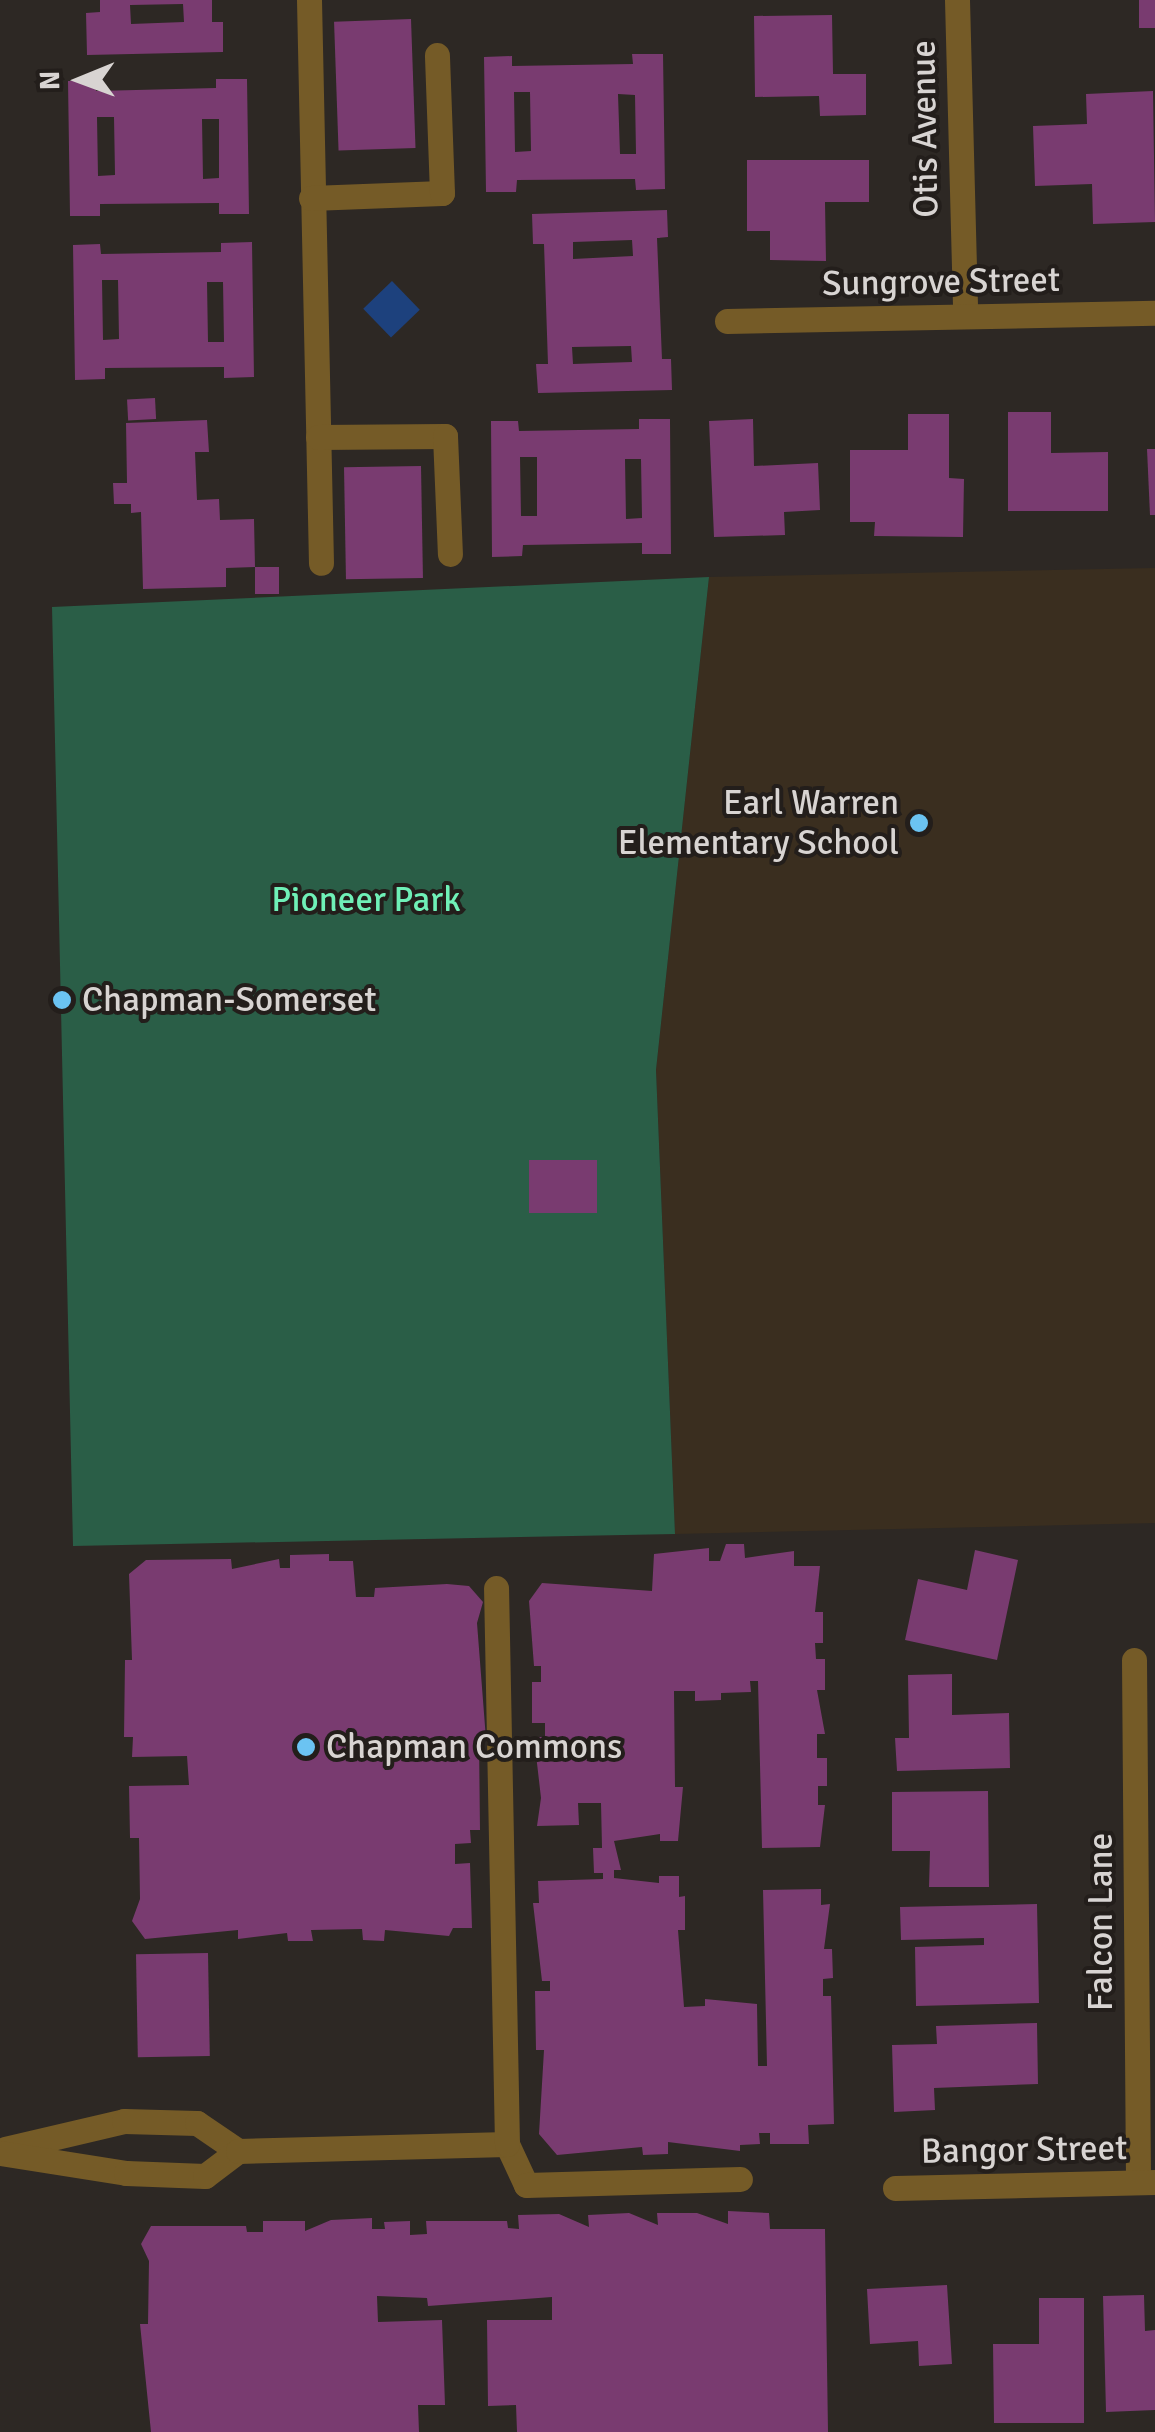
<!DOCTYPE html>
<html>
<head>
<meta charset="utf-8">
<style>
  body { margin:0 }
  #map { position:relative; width:1155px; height:2432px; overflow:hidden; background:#2d2824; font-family:Signika,sans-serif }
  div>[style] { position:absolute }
  .education>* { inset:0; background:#3a2e1f }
  .green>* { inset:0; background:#2a5e47 }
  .water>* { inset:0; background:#1d417d; transform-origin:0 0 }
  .building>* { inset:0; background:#793b70; transform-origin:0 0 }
  .minor>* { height:25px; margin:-12.5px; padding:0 12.5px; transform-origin:12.5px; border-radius:12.5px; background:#755b27 }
  .dots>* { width:28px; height:28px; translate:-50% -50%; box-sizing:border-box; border:5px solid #231e1b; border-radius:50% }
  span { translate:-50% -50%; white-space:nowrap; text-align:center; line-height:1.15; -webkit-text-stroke:8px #231e1b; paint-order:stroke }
  .street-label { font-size:35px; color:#d8d4d2 }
  .poi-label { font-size:35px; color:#d8d4d2 }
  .right { translate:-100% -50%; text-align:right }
  .left { translate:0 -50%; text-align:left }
  .park-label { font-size:35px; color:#6ff0b7 }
  .north { position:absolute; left:30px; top:30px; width:100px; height:100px; -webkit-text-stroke:8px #231e1b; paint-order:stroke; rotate:269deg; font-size:28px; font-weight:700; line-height:40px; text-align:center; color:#d8d4d2 }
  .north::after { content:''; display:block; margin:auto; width:35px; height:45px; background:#d8d4d2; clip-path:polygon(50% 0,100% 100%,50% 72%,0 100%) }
</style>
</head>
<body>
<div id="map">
  <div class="education">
    <i style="clip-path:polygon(1155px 568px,1155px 1523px,675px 1534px,656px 1070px,709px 577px)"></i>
  </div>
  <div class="green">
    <i style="clip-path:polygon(709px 577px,656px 1070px,675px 1534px,73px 1546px,52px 607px)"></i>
  </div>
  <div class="water">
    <i style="left:392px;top:281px;width:40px;height:40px;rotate:46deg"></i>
  </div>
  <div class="building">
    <i style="clip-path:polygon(evenodd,100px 0,212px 0,212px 22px,223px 22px,223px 52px,87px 55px,86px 13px,100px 12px,100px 0,183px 4px,184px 22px,131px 24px,130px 5px,183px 4px)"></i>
    <i style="left:1139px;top:0;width:16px;height:28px"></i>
    <i style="clip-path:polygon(832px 15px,833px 74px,866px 74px,866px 115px,820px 116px,819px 96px,755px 97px,754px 16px)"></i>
    <i style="left:411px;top:19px;width:129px;height:77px;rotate:88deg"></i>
    <i style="clip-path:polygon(evenodd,632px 54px,663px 54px,665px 189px,636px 190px,635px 179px,517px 180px,516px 192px,486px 192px,484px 57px,512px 56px,512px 66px,633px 64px,632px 54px,514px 92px,530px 92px,531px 151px,515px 152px,514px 92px,632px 54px,618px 94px,635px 95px,636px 154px,620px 154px,618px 94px)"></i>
    <i style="clip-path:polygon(evenodd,216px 79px,247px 79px,249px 214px,219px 214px,219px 203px,100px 204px,100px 216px,70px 216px,68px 81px,95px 81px,96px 91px,216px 88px,216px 79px,97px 117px,114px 117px,115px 175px,98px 176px,97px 117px,216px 79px,202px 119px,219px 119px,219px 178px,203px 179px,202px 119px)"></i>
    <i style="clip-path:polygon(1153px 91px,1155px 222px,1093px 224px,1092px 184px,1035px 186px,1033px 126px,1087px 124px,1086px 94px)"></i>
    <i style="clip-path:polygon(747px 160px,869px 160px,869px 202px,825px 202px,826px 261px,770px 260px,770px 231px,747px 231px)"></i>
    <i style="clip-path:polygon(evenodd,667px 210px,668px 237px,657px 238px,662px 359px,671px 359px,672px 390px,538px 393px,536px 364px,548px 364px,544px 244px,533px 244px,532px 214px,667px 210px,632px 240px,633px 256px,573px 259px,573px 242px,632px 240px,667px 210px,631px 346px,632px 362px,573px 364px,572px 347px,631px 346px)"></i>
    <i style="clip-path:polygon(evenodd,252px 242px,254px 377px,224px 378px,224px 367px,105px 368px,105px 379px,75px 380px,73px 245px,100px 244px,101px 254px,221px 252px,221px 243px,252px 242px,102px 280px,118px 280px,119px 339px,103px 340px,102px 280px,252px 242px,207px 282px,223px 282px,224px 342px,208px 342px,207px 282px)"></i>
    <i style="left:155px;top:398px;width:21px;height:28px;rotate:87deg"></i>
    <i style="clip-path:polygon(1008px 412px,1051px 412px,1051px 453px,1108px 452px,1108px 511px,1008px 511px)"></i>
    <i style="clip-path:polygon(908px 414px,949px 414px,949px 478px,964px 479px,963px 537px,874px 536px,875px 522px,850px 522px,850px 450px,908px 450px)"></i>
    <i style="clip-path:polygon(evenodd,639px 419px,670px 419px,671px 554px,642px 554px,642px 543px,523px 545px,522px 556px,492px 557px,491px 421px,518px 421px,519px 431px,639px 429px,639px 419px,520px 457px,537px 457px,537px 516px,521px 516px,520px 457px,639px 419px,625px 459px,641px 459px,642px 518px,626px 519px,625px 459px)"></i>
    <i style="clip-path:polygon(753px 419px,754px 466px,818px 463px,820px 510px,784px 512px,785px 535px,714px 537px,709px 421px)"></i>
    <i style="clip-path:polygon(207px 420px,209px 452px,195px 452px,197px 500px,219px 499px,220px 520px,254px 519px,255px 567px,226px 568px,226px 587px,143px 589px,141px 512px,131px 513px,131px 504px,114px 504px,113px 483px,127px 483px,126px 423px)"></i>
    <i style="clip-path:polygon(1147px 449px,1155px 449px,1155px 515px,1150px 515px)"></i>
    <i style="left:421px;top:466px;width:112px;height:77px;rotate:89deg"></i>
    <i style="left:255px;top:567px;width:24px;height:27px"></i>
    <i style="left:597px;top:1160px;width:53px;height:68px;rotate:90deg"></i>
    <i style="clip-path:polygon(726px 1544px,744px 1544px,745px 1558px,794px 1551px,794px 1566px,820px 1566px,815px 1612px,823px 1612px,823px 1643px,815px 1643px,816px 1659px,825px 1659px,825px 1690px,817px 1690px,825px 1734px,817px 1734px,817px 1758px,827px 1758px,827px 1786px,818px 1786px,818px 1805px,825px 1805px,820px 1847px,762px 1848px,758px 1681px,750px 1681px,751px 1692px,721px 1693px,721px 1700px,695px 1701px,695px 1691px,674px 1691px,675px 1787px,683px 1787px,678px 1841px,660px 1841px,660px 1834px,614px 1841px,621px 1870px,614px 1870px,614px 1878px,659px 1883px,659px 1876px,679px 1876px,679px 1897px,685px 1896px,685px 1930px,678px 1930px,684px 2007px,705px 2006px,705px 1999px,757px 2004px,758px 2066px,767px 2066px,763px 1890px,821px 1889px,821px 1905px,830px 1904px,824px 1949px,832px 1949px,833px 1978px,823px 1979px,823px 1996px,831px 1996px,834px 2124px,808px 2125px,809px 2144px,770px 2144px,770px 2133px,759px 2133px,760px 2144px,740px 2145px,740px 2151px,668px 2142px,668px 2154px,643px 2155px,642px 2147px,557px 2155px,539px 2134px,544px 2050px,536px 2050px,535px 1991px,550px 1991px,550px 1981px,542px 1981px,533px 1903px,539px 1903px,538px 1881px,603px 1879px,603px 1873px,594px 1873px,593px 1848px,602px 1848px,601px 1803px,578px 1803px,579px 1825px,537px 1826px,541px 1798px,534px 1737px,545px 1737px,545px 1723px,532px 1723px,532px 1682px,541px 1682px,541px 1666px,534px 1666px,529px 1601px,542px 1583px,652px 1591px,654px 1554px,709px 1548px,709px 1561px,720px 1561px)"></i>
    <i style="clip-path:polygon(975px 1550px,1018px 1560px,997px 1660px,905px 1640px,918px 1579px,967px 1590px)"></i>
    <i style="clip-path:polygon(329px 1554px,329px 1561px,353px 1561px,356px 1597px,374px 1597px,375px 1588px,447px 1584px,469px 1586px,483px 1602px,477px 1623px,486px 1739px,479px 1739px,480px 1830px,470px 1830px,471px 1843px,455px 1844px,455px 1864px,470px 1863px,472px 1928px,453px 1928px,449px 1936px,385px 1930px,384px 1941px,363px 1940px,362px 1929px,311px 1930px,313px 1941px,288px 1941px,287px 1933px,238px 1939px,238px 1930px,145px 1939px,132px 1921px,140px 1899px,139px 1838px,130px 1838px,129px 1786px,189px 1785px,187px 1756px,132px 1757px,133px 1737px,124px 1737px,125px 1660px,132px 1660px,129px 1574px,146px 1560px,231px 1559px,232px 1569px,279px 1559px,280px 1568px,290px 1568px,290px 1555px)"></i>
    <i style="clip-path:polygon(952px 1674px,952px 1715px,1009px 1713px,1010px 1768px,897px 1771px,895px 1738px,909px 1738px,908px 1675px)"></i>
    <i style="clip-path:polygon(988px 1791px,989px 1887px,929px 1887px,930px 1851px,892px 1851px,892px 1792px)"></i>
    <i style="clip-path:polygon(1037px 1904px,1039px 2003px,916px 2006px,915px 1947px,984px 1945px,984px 1938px,901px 1940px,900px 1907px)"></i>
    <i style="left:208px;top:1953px;width:103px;height:72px;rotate:89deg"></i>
    <i style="clip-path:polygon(1037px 2023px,1038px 2084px,934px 2088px,935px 2110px,894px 2112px,892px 2045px,937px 2044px,936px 2026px)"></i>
    <i style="clip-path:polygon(728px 2211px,769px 2213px,770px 2229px,825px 2229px,828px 2432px,517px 2432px,516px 2405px,488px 2406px,487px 2320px,552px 2320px,552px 2297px,428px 2306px,427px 2298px,377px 2296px,378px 2322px,442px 2320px,445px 2405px,418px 2405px,419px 2432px,151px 2432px,140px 2324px,148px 2324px,149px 2261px,141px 2244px,151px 2226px,246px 2226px,247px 2232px,263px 2232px,263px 2221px,305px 2221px,305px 2231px,331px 2220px,372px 2218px,372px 2229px,385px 2229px,384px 2222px,410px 2221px,410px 2235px,427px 2234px,426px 2221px,507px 2221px,508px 2228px,519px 2229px,518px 2215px,559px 2214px,589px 2227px,588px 2215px,629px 2213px,658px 2225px,657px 2213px,697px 2213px,728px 2224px)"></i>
    <i style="clip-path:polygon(947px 2285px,952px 2364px,919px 2366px,918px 2341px,870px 2344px,867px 2289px)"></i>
    <i style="clip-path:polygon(1144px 2295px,1145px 2331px,1155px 2330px,1155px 2410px,1106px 2412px,1103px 2296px)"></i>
    <i style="clip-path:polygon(1039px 2298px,1084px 2298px,1084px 2423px,994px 2423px,993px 2344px,1039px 2344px)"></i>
  </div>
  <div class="minor">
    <i style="left:309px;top:0;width:563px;rotate:88.78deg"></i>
    <i style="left:957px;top:0;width:316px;rotate:88.5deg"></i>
    <i style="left:311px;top:198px;width:131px;rotate:-2.2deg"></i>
    <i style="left:442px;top:193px;width:138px;rotate:-92.1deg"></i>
    <i style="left:727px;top:321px;width:428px;rotate:-1.1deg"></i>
    <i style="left:318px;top:437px;width:127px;rotate:-0.5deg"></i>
    <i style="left:445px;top:436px;width:118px;rotate:87.6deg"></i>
    <i style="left:1134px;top:1660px;width:522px;rotate:89.56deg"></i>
    <i style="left:507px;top:2144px;width:45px;rotate:65.1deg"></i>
    <i style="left:526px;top:2185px;width:214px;rotate:-1.6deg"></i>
    <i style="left:5px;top:2149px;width:122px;rotate:-13.2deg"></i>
    <i style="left:124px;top:2121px;width:73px;rotate:1.6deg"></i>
    <i style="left:197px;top:2123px;width:50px;rotate:34.3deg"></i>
    <i style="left:0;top:2153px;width:128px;rotate:9deg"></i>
    <i style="left:126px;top:2173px;width:79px;rotate:2.2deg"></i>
    <i style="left:205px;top:2176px;width:41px;rotate:-37.1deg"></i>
    <i style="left:238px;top:2151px;width:269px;rotate:-1.5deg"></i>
    <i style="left:507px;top:2144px;width:556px;rotate:-91.13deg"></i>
    <i style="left:895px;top:2188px;width:260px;rotate:-1.3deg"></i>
  </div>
  <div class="dots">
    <i style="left:919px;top:823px;background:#6bc3f2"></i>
    <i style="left:62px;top:1000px;background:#6bc3f2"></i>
    <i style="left:306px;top:1747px;background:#6bc3f2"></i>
  </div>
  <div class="street-label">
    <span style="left:925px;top:129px;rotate:-91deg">Otis Avenue</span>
    <span style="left:941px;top:282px;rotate:-1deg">Sungrove Street</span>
    <span style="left:1101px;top:1922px;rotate:-90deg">Falcon Lane</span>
    <span style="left:1024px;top:2150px;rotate:-1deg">Bangor Street</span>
  </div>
  <div class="poi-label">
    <span class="right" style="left:899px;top:823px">Earl Warren<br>Elementary School</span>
    <span class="left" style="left:82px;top:1000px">Chapman-Somerset</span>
    <span class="left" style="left:326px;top:1747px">Chapman Commons</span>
  </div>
  <div class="park-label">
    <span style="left:366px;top:900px">Pioneer Park</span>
  </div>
  <div class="north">N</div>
</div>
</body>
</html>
